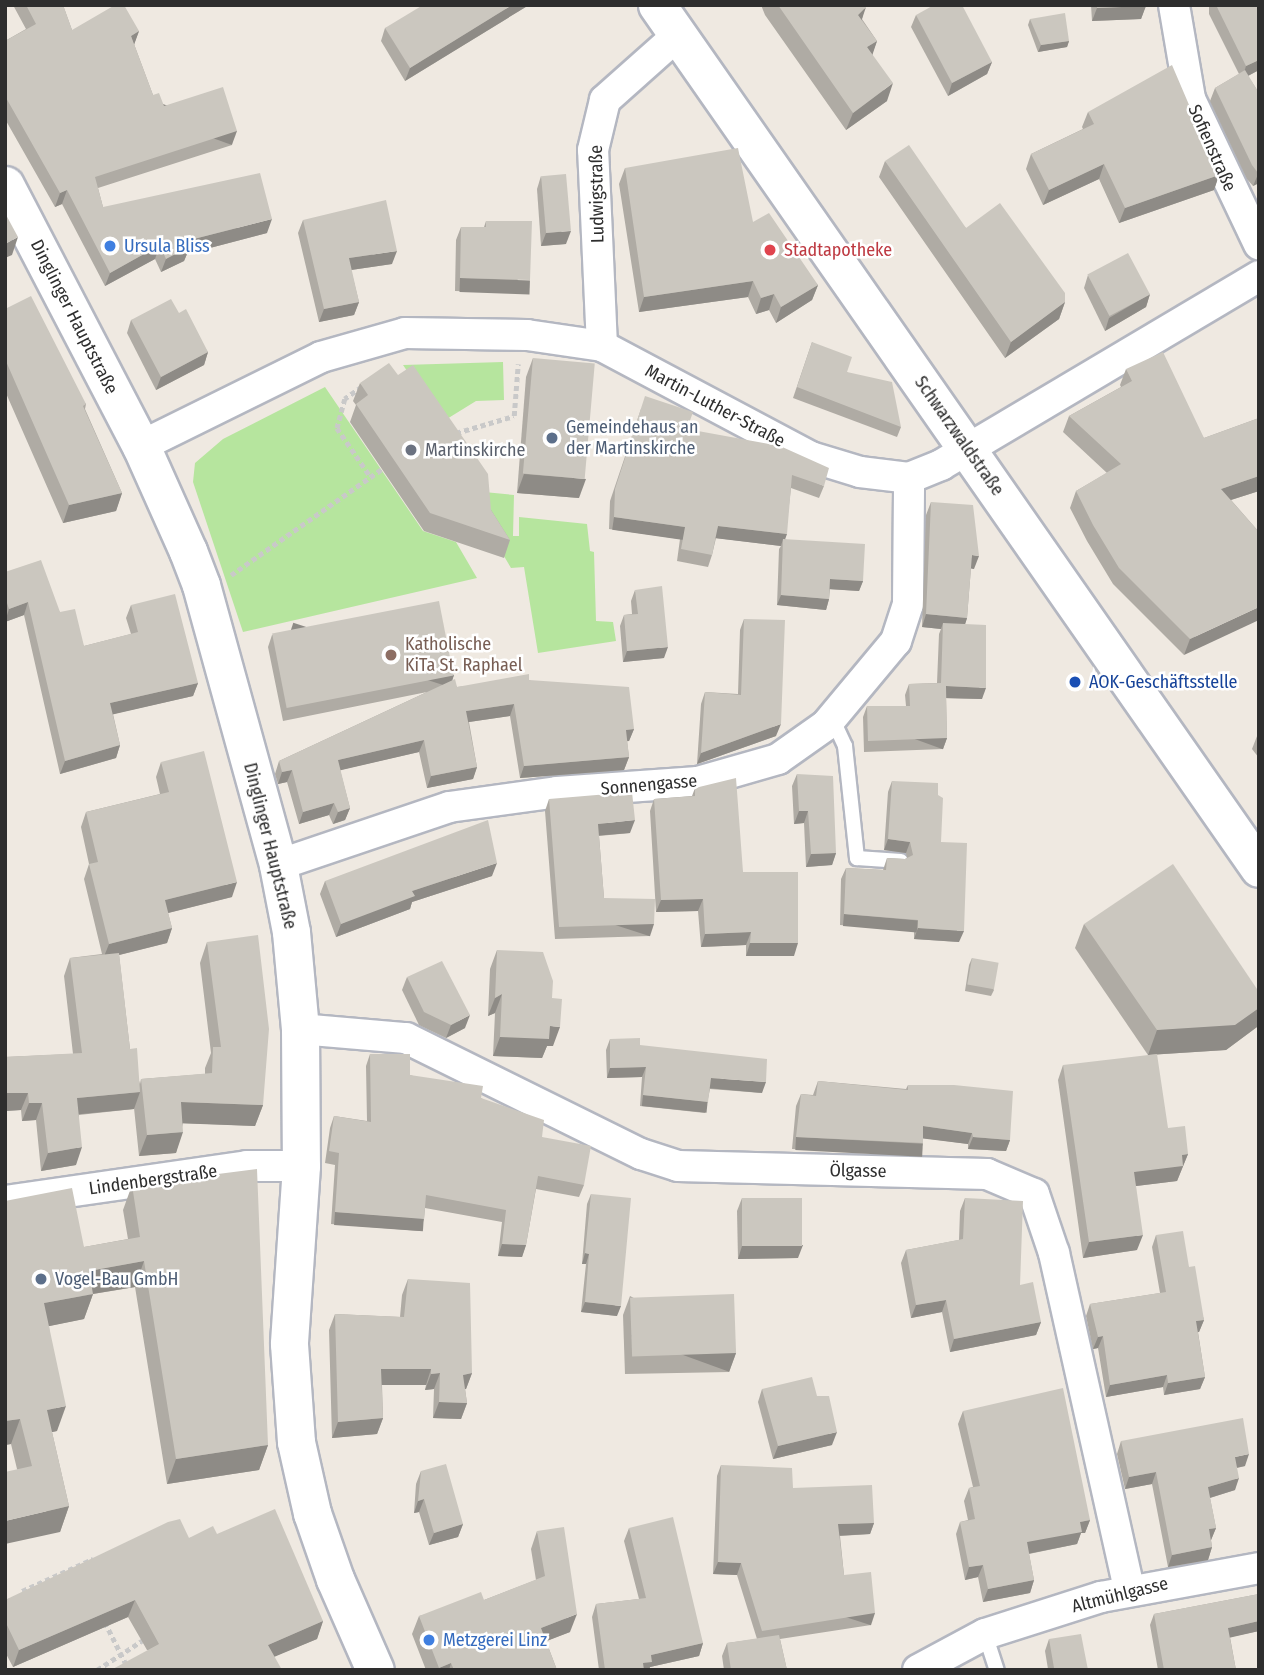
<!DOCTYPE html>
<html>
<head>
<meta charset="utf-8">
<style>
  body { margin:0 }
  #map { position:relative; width:1264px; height:1675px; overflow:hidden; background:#efe9e1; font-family:"Fira Sans Condensed",sans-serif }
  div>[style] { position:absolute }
  .green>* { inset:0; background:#b6e59e }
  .path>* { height:4.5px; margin-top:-2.25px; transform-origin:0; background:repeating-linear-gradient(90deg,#c9c9c9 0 5px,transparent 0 8.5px) }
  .roads { filter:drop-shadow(2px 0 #b4b7c1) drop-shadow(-2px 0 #b4b7c1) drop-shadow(0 2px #b4b7c1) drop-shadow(0 -2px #b4b7c1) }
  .service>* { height:14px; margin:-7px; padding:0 7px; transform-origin:7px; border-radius:7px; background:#fff }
  .minor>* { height:30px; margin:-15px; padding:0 15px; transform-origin:15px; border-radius:15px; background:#fff }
  .tertiary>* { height:37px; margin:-18.5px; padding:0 18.5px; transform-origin:18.5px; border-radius:18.5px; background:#fff }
  .wall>* { inset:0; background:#afaba4 }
  .shaded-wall>* { inset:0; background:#8e8b86; transform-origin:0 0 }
  .building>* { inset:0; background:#cbc7bf; transform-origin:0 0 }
  .dots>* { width:19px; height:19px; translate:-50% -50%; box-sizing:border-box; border:4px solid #fff; border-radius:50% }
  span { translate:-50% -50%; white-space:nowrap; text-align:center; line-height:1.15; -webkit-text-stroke:5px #fff; paint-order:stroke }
  .street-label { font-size:18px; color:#2e2e2e }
  .shop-label { font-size:18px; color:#366cbe }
  .left { translate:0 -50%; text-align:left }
  .health-label { font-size:18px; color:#be3a42 }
  .service-label { font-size:18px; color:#4e5e75 }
  .worship-label { font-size:18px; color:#5b616d }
  .education-label { font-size:18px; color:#785e54 }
  .transit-label { font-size:18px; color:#164399 }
  .frame { position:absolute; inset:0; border:7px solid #2e2e2e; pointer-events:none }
</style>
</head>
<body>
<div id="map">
  <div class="green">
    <i style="clip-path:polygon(503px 362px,504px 400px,476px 401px,442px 422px,403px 365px)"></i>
    <i style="clip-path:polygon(325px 387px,423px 531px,456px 542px,477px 578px,243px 632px,193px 482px,195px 463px,223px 439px)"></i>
    <i style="clip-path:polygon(484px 492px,514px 495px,513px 536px,519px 536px,519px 517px,587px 524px,590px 551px,594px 552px,596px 621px,613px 622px,616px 641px,538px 653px,524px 567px,511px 568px,486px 526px)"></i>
  </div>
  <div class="path">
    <i style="left:362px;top:387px;width:21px;rotate:145deg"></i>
    <i style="left:345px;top:399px;width:30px;rotate:105deg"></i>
    <i style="left:337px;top:428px;width:58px;rotate:55.5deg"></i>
    <i style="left:456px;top:433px;width:60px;rotate:-16.3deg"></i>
    <i style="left:514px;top:416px;width:52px;rotate:-85.6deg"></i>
    <i style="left:231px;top:575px;width:184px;rotate:-35.1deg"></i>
    <i style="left:22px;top:1591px;width:78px;rotate:-24.3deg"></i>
    <i style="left:105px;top:1622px;width:54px;rotate:63.4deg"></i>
    <i style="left:97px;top:1670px;width:59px;rotate:-33.1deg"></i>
  </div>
  <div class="roads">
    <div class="service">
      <i style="left:832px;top:718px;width:31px;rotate:65deg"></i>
      <i style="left:845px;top:746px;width:113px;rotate:83.9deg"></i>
      <i style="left:857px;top:858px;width:44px;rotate:3.9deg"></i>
      <i style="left:985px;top:1634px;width:38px;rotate:72deg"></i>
    </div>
    <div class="minor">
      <i style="left:1174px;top:5px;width:95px;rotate:80.3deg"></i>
      <i style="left:1190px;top:99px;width:161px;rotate:64.6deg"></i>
      <i style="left:602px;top:346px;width:196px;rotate:-92.6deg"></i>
      <i style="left:593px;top:150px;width:51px;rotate:-76.5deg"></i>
      <i style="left:605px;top:100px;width:98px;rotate:-41.7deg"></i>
      <i style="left:141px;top:446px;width:201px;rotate:-26.3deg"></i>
      <i style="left:321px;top:357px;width:87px;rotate:-15.9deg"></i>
      <i style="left:405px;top:333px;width:122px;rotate:0.9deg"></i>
      <i style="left:527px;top:335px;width:76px;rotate:8.3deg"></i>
      <i style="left:602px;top:346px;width:237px;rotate:28deg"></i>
      <i style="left:811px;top:457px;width:51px;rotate:17deg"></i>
      <i style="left:860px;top:472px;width:49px;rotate:7deg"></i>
      <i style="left:909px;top:478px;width:35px;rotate:-22deg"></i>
      <i style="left:941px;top:465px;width:370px;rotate:-30.7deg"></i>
      <i style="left:278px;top:865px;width:181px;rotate:-18.7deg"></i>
      <i style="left:449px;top:807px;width:109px;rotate:-7.9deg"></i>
      <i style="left:557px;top:792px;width:141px;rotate:-4.1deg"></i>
      <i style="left:698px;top:782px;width:83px;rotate:-16deg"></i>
      <i style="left:778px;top:759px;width:59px;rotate:-35.3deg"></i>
      <i style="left:826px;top:725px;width:109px;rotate:-50.2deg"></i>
      <i style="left:896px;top:641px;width:39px;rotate:-72deg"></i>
      <i style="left:908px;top:604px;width:126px;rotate:-89.5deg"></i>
      <i style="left:300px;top:1029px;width:106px;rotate:4.9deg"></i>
      <i style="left:406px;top:1038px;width:262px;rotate:26.3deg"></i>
      <i style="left:641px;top:1154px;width:39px;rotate:18deg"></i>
      <i style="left:678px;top:1166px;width:309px;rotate:1.5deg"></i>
      <i style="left:987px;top:1174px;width:51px;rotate:23.1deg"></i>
      <i style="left:1034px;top:1194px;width:62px;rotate:71.3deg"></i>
      <i style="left:1054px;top:1253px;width:344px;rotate:77.4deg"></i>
      <i style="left:5px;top:1201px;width:245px;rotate:-8.2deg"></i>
      <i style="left:247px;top:1166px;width:54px"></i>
      <i style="left:918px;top:1670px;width:76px;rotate:-28.2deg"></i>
      <i style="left:985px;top:1634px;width:122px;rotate:-17.7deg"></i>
      <i style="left:1101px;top:1597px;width:161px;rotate:-10.4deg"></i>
    </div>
    <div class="tertiary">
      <i style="left:657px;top:5px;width:1052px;rotate:55.1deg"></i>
      <i style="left:5px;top:185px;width:294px;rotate:62.5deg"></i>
      <i style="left:141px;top:446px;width:115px;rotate:65.9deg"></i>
      <i style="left:188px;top:551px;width:36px;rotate:69deg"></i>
      <i style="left:201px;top:585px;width:290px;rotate:74.6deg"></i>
      <i style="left:278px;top:865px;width:68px;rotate:79deg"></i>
      <i style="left:291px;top:932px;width:97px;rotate:84.7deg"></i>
      <i style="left:300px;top:1029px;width:137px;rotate:89.6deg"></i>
      <i style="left:301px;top:1166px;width:178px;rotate:93.9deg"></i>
      <i style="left:289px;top:1344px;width:98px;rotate:85.9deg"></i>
      <i style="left:296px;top:1442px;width:73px;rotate:77.3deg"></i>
      <i style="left:312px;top:1513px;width:70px;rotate:70.8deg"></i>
      <i style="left:335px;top:1579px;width:99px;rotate:66.3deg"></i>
    </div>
  </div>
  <div class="wall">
    <i style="clip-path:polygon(13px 5px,63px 5px,72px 30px,139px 31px,134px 44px,153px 95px,164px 106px,232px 145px,98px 188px,103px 207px,267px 233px,187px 254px,184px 261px,161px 272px,155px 259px,105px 286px,62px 204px,55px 207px,5px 119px,5px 41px,26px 29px)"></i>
    <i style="clip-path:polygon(529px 5px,405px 81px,381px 41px,385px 28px)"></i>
    <i style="clip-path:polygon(761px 5px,865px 5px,862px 19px,877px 41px,872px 54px,887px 101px,846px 130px,765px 15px)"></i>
    <i style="clip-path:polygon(1091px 5px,1146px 5px,1141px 19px,1092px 21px)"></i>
    <i style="clip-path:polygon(1209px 5px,1259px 5px,1259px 70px,1248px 76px,1259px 93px,1259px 187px,1257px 184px,1253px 186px,1247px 179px,1210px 101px,1215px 88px,1239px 74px,1209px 14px)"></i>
    <i style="clip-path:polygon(916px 15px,992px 62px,987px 74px,948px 96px,911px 27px)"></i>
    <i style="clip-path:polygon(1030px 19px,1069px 41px,1067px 47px,1038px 52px,1028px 25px)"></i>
    <i style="clip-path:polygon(1088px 112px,1219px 175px,1214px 190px,1119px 223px,1099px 179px,1043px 205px,1026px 169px,1031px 154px,1083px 129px,1082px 127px)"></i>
    <i style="clip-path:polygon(885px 161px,966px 228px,1065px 302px,1059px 319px,1005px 358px,879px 177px)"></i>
    <i style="clip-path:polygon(625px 168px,753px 222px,818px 285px,812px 300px,776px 323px,769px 310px,756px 314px,748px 297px,639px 312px,619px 184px)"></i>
    <i style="clip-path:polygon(541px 176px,566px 244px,541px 246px,537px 189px)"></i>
    <i style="clip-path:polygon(303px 220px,392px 264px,351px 270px,359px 302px,354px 315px,319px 322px,298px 233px)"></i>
    <i style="clip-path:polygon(486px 221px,525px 293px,455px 291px,456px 240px,461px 227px,484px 227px)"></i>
    <i style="clip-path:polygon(1088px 275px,1150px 294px,1146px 307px,1105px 331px,1084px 288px)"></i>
    <i style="clip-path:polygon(5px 309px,86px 404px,85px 409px,122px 493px,116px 511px,63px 523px,5px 391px)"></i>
    <i style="clip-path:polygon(179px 313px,208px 352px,204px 365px,156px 390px,127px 333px,131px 320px)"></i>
    <i style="clip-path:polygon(812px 342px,847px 372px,901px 427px,897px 437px,793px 398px)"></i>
    <i style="clip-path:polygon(533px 358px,579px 498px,517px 493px,526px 377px)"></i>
    <i style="clip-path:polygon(1126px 369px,1204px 438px,1259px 418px,1259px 491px,1231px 500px,1259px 532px,1184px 655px,1113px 584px,1087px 541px,1070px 508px,1076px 491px,1107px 473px,1063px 432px,1069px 416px,1121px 387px,1120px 385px)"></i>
    <i style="clip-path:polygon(360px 383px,491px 510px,510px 540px,504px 558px,424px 531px,350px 422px,356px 405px,353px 401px)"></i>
    <i style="clip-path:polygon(641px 409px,824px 486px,819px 498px,791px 488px,785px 539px,863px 581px,859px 591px,830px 589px,829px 599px,826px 610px,777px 605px,779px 549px,781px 546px,716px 538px,712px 555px,708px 567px,677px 561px,680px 539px,609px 529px,610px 501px)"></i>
    <i style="clip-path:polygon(931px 502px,974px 569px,971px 568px,967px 618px,965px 624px,982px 699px,946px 698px,947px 738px,943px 749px,864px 752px,863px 717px,867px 706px,906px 706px,905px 695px,909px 684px,937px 683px,939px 634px,941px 629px,922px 627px,926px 515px)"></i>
    <i style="clip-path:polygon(5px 572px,60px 612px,84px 646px,131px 634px,126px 618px,131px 605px,198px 683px,193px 696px,113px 714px,120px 745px,116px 758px,60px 774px,24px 615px,5px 622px)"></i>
    <i style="clip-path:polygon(635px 590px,664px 658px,623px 662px,620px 626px,624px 615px,632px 614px,631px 601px)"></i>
    <i style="clip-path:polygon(744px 619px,776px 736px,697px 764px,701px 704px,705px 692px,738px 694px,740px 630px)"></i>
    <i style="clip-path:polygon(272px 635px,454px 675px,452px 680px,457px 687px,529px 680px,634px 729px,629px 741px,627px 741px,629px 757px,624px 770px,520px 778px,510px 716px,469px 722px,477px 767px,473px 779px,427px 788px,419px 752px,340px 770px,350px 808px,345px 820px,333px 824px,329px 815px,299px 824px,287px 782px,278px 784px,275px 774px,279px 761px,427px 692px,283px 721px,268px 647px)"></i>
    <i style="clip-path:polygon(1259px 731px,1259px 758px,1252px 749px)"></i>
    <i style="clip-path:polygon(161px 762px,232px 897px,168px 913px,172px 928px,167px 943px,119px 955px,130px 1049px,140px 1084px,141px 1079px,205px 1074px,205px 1068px,211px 1053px,200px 963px,207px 942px,263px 1105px,255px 1126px,183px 1123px,176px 1153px,139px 1156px,134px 1108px,134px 1109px,79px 1115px,76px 1165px,41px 1171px,36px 1120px,22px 1121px,21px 1110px,5px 1111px,5px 1057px,73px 1054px,64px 976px,70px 958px,102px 954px,84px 879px,89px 864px,81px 827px,86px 812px,160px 794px,156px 777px)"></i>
    <i style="clip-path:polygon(797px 774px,836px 853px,832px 865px,806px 867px,804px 823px,794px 824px,792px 786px)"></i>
    <i style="clip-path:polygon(892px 781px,938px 795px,941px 842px,959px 942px,914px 939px,914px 931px,840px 925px,841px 879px,846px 868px,883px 870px,887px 858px,905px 859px,907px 858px,906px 853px,884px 850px,888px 792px)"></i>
    <i style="clip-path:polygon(695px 788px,743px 872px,794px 956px,746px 956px,746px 945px,701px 947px,698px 911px,656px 912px,650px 811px,654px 799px,692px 796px)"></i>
    <i style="clip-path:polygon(549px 799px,630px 833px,599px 836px,604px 898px,650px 936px,555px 939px,545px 811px)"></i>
    <i style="clip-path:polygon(492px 876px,412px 902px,410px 909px,336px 937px,320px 894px,325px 881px)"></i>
    <i style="clip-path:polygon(1084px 924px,1259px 992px,1259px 1023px,1257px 1027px,1226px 1050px,1148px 1055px,1075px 948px)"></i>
    <i style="clip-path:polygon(497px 950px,552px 998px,553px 1046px,547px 1046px,542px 1058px,493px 1056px,495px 1013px,488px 1016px,490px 969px)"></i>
    <i style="clip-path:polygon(972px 958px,994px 990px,991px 996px,965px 991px,969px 965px)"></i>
    <i style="clip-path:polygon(407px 977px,465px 1028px,446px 1038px,419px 1025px,402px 990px)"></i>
    <i style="clip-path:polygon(610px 1039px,762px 1093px,710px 1089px,705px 1113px,640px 1106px,642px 1077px,607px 1078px,606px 1050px)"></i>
    <i style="clip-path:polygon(370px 1054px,410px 1075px,481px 1098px,542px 1137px,584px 1185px,579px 1197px,536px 1189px,526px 1245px,522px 1257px,498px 1256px,502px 1222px,425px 1208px,424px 1219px,420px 1231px,331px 1224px,335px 1165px,325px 1163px,330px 1128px,334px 1116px,367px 1121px,366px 1066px)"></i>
    <i style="clip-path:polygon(1063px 1065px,1168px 1128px,1188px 1154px,1177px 1181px,1136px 1186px,1137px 1250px,1083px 1258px,1058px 1080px)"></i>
    <i style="clip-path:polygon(818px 1081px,906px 1089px,908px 1085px,1010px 1140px,1006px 1151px,968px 1149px,968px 1144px,923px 1138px,923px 1143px,919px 1155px,792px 1149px,796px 1106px,801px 1094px,813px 1095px)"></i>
    <i style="clip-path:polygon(132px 1185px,268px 1445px,259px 1470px,167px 1484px,135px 1287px,93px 1294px,84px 1319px,49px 1326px,57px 1431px,52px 1432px,69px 1506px,60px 1532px,17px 1469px,11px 1444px,5px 1445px,5px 1201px,84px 1247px,128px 1239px,123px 1210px)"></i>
    <i style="clip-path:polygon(591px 1194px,617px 1316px,581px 1312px,586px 1264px,582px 1264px,587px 1204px)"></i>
    <i style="clip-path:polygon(742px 1198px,798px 1258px,738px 1259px,737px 1211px)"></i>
    <i style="clip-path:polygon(965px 1198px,1020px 1285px,1041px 1322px,1036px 1335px,950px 1352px,942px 1312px,911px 1318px,901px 1263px,906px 1250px,959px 1240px,960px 1211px)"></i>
    <i style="clip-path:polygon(1156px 1235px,1189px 1267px,1204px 1320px,1199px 1332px,1198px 1332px,1205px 1377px,1200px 1389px,1164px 1395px,1163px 1387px,1106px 1397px,1098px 1348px,1093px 1349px,1086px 1316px,1090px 1304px,1160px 1293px,1152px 1247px)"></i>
    <i style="clip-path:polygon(408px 1279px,472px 1373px,466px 1389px,465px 1389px,467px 1403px,461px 1419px,433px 1418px,434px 1389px,425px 1390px,426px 1385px,382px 1385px,383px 1418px,377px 1434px,332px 1438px,329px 1330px,335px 1314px,400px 1317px,402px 1295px)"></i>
    <i style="clip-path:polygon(630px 1296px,736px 1353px,729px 1372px,625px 1374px,623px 1315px)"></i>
    <i style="clip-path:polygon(762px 1389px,817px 1396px,832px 1445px,773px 1459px,758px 1402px)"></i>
    <i style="clip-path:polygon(963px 1411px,1090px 1520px,1085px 1533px,1081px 1533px,1077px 1544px,1029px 1554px,1034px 1580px,1030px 1593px,983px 1602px,978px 1577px,965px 1580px,956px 1534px,960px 1522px,968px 1520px,964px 1501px,969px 1488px,973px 1487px,958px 1424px)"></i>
    <i style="clip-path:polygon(1121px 1441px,1245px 1466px,1237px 1468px,1235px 1490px,1210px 1498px,1216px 1528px,1211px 1540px,1212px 1547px,1208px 1560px,1168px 1567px,1152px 1484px,1125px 1489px,1117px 1454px)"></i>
    <i style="clip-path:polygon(721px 1465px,793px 1488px,874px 1523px,870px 1534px,840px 1536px,844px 1575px,871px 1625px,780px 1639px,787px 1670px,724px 1670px,722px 1656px,727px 1643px,757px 1639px,737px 1575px,713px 1574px,717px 1476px)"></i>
    <i style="clip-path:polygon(421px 1471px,463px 1524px,458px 1537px,429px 1545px,419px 1512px,414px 1513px,416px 1484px)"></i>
    <i style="clip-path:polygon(629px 1528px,703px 1643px,699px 1656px,650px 1667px,649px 1670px,599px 1670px,592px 1617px,596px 1604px,639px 1599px,624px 1541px)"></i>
    <i style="clip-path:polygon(537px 1531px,570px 1632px,546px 1641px,557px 1670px,426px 1670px,412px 1634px,419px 1616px,484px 1600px,536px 1580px,531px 1549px)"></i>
    <i style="clip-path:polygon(217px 1534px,323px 1621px,317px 1639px,275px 1656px,147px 1650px,128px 1617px,13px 1667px,5px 1652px,5px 1600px,189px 1538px)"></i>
    <i style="clip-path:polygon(1259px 1594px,1259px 1631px,1230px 1637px,1236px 1670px,1158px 1670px,1150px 1625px,1154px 1614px)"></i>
    <i style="clip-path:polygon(1049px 1639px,1088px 1670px,1048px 1669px,1045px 1651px)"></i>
  </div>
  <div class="shaded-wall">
    <i style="clip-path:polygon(512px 5px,529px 5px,405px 81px,410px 68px)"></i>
    <i style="clip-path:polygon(1146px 6px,1141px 19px,1092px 21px,1097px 8px)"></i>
    <i style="clip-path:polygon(866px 7px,860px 25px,858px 15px)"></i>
    <i style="clip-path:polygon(139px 31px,134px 45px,131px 36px)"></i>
    <i style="clip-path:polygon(877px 41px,871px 59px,867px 47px)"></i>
    <i style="clip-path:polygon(1069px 41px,1067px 47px,1038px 52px,1041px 45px)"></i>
    <i style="clip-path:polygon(1259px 60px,1259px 70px,1242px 79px,1246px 66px)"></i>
    <i style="clip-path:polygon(992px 62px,987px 74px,948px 96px,952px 83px)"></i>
    <i style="clip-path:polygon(893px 83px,887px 101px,846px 130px,853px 113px)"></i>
    <i style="left:237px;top:131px;width:15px;height:149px;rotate:110deg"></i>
    <i style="clip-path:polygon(1104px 164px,1099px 179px,1043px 205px,1049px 190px)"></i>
    <i style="clip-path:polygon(1259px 172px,1259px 179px,1257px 184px,1253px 186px)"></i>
    <i style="clip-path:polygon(1219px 175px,1214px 190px,1119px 223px,1125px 208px)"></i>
    <i style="clip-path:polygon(67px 190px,62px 204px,55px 207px,60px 193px)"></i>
    <i style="clip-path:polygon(272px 219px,267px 233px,187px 254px,184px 261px,161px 272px,166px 259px,186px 241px)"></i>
    <i style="clip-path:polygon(571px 231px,566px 244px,541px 246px,546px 233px)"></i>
    <i style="clip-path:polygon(18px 237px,12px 255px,5px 258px,5px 244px)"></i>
    <i style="clip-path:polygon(160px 245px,155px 259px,105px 286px,110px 273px)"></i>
    <i style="clip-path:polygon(397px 251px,392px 264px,344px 271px,349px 258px)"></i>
    <i style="left:460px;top:278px;width:70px;height:14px;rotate:2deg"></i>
    <i style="clip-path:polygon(753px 281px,748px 297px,639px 312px,644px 297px)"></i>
    <i style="clip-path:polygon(818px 285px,812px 300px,776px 323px,781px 307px)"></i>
    <i style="clip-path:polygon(774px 294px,769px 310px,756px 314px,761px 298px)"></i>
    <i style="clip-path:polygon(1150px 294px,1146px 307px,1105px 331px,1109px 318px)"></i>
    <i style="clip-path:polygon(359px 302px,354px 315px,319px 322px,324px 309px)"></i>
    <i style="clip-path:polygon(1065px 302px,1059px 319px,1005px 358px,1011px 342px)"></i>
    <i style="clip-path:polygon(208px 352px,204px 365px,156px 390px,161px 377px)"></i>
    <i style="clip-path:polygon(524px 474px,586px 479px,579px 498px,517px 493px)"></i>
    <i style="clip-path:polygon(1259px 476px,1259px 491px,1215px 505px,1221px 489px)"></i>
    <i style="clip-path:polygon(122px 493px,116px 511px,63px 523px,69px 505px)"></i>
    <i style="left:614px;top:517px;width:72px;height:13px;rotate:8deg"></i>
    <i style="clip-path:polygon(718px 526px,787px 534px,783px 545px,783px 539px,781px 546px,714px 538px)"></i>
    <i style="clip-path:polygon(972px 555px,979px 556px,974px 569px,968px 568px)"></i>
    <i style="clip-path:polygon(830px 579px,863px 581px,859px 591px,827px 589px)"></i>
    <i style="clip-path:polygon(781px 595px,829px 599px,826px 610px,777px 605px)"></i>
    <i style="clip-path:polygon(28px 602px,24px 615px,5px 622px,9px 609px)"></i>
    <i style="clip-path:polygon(1259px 607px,1259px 620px,1184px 655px,1190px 639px)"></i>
    <i style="clip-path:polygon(926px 614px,967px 618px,963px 631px,943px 623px,941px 629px,922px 627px)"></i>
    <i style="clip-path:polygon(668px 647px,664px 658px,623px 662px,627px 651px)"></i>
    <i style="left:454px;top:675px;width:13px;height:169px;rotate:108deg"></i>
    <i style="clip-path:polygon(198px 683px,193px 696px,106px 716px,110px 703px)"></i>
    <i style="clip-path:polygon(946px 686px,986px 688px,982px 699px,942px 698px)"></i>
    <i style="clip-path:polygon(514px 704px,510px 716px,462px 723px,466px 711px)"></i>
    <i style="clip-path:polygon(781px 724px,776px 736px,697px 764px,701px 753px)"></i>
    <i style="clip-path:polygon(634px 729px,629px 741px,621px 742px,626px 730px)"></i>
    <i style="left:947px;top:738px;width:12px;height:79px;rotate:110deg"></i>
    <i style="clip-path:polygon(424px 740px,419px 752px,333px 772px,338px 760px)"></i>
    <i style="clip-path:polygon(120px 745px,116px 758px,60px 774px,65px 761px)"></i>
    <i style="clip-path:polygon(629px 757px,624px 770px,520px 778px,524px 766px)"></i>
    <i style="clip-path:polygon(477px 767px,473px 779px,427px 788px,431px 776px)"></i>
    <i style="clip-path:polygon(292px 770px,287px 782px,278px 784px,282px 772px)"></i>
    <i style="clip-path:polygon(334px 803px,329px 815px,299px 824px,303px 812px)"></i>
    <i style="clip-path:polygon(350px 808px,345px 820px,333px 824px,338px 812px)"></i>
    <i style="clip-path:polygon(799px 811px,808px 811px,804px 823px,794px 824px)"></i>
    <i style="clip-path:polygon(635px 820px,630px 833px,593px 836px,598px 824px)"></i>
    <i style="clip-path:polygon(888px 839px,910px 842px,906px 853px,884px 850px)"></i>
    <i style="clip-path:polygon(836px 853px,832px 865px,806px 867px,811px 854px)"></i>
    <i style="clip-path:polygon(497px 863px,492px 876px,412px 902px,410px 909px,336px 937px,341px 924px,412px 891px)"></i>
    <i style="clip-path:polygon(237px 882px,232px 897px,160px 915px,165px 900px)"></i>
    <i style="clip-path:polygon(703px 899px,698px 911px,656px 912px,661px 900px)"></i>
    <i style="left:844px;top:914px;width:74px;height:12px;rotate:5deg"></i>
    <i style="left:654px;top:924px;width:13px;height:95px;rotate:108deg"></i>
    <i style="clip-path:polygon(172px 928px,167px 943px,103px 959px,109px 944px)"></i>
    <i style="clip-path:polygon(918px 928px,964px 931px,959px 942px,914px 939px)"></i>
    <i style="clip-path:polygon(751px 932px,746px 945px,701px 947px,705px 934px)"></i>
    <i style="clip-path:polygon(750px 943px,798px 943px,794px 956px,746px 956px)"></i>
    <i style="clip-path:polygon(502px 994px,495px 1013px,488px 1016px,495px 998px)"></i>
    <i style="clip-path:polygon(1259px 1008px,1259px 1023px,1257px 1027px,1226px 1050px,1148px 1055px,1157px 1030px)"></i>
    <i style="clip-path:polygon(470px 1015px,465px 1028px,446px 1038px,451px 1025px)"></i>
    <i style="clip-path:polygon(550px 1026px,560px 1027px,553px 1046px,547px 1046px,542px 1058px,493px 1056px,500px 1037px)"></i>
    <i style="clip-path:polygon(646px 1067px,642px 1077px,607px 1078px,610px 1068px)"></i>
    <i style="clip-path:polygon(711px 1078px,766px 1082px,762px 1093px,707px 1088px)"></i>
    <i style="clip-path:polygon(140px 1092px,134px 1109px,71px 1115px,77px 1098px)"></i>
    <i style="clip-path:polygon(5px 1093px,28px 1093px,21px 1110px,5px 1111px)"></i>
    <i style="left:643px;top:1095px;width:65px;height:11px;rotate:6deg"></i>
    <i style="clip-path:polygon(181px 1102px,263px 1105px,255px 1126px,173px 1123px)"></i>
    <i style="clip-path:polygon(29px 1103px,42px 1103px,36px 1120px,22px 1121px)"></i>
    <i style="clip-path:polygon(923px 1126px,972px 1133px,968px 1144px,919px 1138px)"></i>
    <i style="clip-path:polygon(183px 1132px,176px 1153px,139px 1156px,147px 1135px)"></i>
    <i style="left:796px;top:1137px;width:127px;height:13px;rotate:3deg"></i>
    <i style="clip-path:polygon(973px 1137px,1010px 1140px,1006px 1151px,968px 1149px)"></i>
    <i style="clip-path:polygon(82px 1147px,76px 1165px,41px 1171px,48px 1153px)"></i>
    <i style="clip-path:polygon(1188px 1154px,1177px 1181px,1128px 1187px,1134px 1172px,1182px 1155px)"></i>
    <i style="left:335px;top:1212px;width:89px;height:13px;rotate:4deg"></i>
    <i style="clip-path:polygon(1143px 1235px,1137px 1250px,1083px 1258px,1089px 1242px)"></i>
    <i style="clip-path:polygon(502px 1244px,526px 1245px,522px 1257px,498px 1256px)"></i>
    <i style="clip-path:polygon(803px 1245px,798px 1258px,738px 1259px,742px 1246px)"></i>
    <i style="clip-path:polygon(585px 1253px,589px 1254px,586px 1264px,582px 1264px)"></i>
    <i style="clip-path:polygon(144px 1261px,135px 1287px,80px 1296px,89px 1271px)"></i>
    <i style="clip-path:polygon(93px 1294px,84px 1319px,35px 1329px,44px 1303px)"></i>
    <i style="clip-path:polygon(946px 1300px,942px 1312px,911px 1318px,916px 1305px)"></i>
    <i style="clip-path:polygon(585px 1302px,621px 1306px,617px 1316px,581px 1312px)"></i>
    <i style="clip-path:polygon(1204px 1320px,1199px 1332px,1192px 1333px,1196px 1321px)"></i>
    <i style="clip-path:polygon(1041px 1322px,1036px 1335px,950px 1352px,954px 1339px)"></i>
    <i style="clip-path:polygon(1103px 1336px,1098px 1348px,1093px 1349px,1098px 1337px)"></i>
    <i style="left:736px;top:1353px;width:20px;height:104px;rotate:110deg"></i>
    <i style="clip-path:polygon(381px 1369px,431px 1369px,426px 1385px,376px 1385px)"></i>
    <i style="clip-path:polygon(440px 1373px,434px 1389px,425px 1390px,431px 1374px)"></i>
    <i style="clip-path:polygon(472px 1373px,466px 1389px,457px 1391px,463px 1375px)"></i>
    <i style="clip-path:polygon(1167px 1375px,1163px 1387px,1106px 1397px,1110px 1385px)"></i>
    <i style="clip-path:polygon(1205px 1377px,1200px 1389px,1164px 1395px,1168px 1383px)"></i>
    <i style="clip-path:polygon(439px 1402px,467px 1403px,461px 1419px,433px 1418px)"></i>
    <i style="clip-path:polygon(66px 1406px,57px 1431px,38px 1435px,47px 1410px)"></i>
    <i style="clip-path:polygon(383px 1418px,377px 1434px,332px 1438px,338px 1422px)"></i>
    <i style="clip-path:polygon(20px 1419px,11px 1444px,5px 1445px,5px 1421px)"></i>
    <i style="clip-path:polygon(837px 1432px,832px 1445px,773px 1459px,778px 1446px)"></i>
    <i style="clip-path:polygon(268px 1445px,259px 1470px,167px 1484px,176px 1459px)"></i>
    <i style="clip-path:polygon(1249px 1454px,1245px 1466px,1230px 1469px,1235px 1457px)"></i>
    <i style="clip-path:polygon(1156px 1472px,1152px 1484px,1125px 1489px,1129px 1477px)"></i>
    <i style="clip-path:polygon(1239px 1478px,1235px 1490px,1203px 1500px,1208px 1487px)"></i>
    <i style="clip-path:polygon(424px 1499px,419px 1512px,414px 1513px,418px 1501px)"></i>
    <i style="clip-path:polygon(69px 1506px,60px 1532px,5px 1544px,5px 1521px)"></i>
    <i style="clip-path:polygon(1090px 1520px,1085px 1533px,1081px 1533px,1077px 1544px,1022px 1555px,1027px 1542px,1080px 1522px)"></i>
    <i style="clip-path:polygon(874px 1523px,870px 1534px,834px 1536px,838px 1524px)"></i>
    <i style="clip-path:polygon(463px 1524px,458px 1537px,429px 1545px,434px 1533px)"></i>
    <i style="clip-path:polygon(1216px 1528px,1211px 1540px,1204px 1542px,1209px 1529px)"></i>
    <i style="clip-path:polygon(1212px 1547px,1208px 1560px,1168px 1567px,1172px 1555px)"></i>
    <i style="clip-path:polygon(718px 1562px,741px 1563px,737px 1575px,713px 1574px)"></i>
    <i style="clip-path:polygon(983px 1565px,978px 1577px,965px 1580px,969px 1567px)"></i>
    <i style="clip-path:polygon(1034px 1580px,1030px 1593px,983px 1602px,988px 1589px)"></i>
    <i style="clip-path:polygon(135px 1600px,128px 1617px,13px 1667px,19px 1650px)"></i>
    <i style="left:875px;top:1613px;width:13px;height:114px;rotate:108deg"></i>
    <i style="clip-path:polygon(577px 1614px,570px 1632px,534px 1646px,541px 1628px)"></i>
    <i style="clip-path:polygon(323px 1621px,317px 1639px,262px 1662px,268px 1645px)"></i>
    <i style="clip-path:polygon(1259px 1621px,1259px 1631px,1224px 1639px,1228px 1628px)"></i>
    <i style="clip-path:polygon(703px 1643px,699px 1656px,650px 1667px,649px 1670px,641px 1670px,643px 1663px,651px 1655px)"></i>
    <i style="clip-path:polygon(451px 1663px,449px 1670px,439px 1670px,439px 1668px)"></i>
  </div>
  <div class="building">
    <i style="clip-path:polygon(26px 5px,63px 5px,72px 30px,115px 5px,124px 5px,139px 31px,131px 36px,153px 95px,159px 93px,164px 106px,223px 87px,237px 131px,95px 177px,103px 207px,260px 173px,272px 219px,186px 241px,189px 247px,166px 259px,160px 245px,110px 273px,67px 190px,60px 193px,5px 96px,5px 41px,36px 24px)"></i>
    <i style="clip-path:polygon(423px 5px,512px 5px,410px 68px,385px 28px)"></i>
    <i style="clip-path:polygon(778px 5px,865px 5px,866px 7px,858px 15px,877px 41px,867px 47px,893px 83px,853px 113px)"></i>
    <i style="clip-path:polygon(934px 5px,962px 5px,992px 62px,952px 83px,916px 15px)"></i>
    <i style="clip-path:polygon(1097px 5px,1146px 5px,1146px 6px,1097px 8px)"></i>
    <i style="clip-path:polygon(1216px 5px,1259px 5px,1259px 60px,1246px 66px)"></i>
    <i style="clip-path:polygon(1065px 13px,1069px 41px,1041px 45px,1030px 19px)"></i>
    <i style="clip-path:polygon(1172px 65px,1219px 175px,1125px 208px,1104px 164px,1049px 190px,1031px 154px,1094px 124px,1088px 112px)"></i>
    <i style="clip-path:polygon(1245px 70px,1259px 93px,1259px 172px,1258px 173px,1252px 165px,1215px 88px)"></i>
    <i style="clip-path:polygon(909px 145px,966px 228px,1000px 203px,1065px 293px,1065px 302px,1011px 342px,885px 161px)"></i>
    <i style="clip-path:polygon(738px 148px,753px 222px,769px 213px,818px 285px,781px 307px,774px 294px,761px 298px,753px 281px,644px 297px,625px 168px)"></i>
    <i style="left:566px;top:174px;width:57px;height:25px;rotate:85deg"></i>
    <i style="clip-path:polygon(386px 200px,397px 251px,349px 258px,359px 302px,324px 309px,303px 220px)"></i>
    <i style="clip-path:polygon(5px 213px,18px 237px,5px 244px)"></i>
    <i style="clip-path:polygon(486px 221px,532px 221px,530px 280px,460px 278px,461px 227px,486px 227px)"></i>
    <i style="left:1128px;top:253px;width:47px;height:46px;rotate:62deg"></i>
    <i style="clip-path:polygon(31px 296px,86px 404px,83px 406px,122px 493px,69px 505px,5px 359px,5px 309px)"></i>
    <i style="clip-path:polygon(171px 299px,179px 313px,186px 309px,208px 352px,161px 377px,131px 320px)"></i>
    <i style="clip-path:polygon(812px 342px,852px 357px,847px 372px,892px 382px,901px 427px,797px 387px)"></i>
    <i style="clip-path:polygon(1163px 352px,1204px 438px,1259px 418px,1259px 476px,1221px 489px,1259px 532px,1259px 607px,1190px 639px,1119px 568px,1093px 525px,1076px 491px,1121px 464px,1069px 416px,1132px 381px,1126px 369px)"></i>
    <i style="left:533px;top:358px;width:62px;height:116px;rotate:5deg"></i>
    <i style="clip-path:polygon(389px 363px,398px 375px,413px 365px,488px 474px,491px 510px,510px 540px,430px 513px,356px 404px,368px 395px,360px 383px)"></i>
    <i style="clip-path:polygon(645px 396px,693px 412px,687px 429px,780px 446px,829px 468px,824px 486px,792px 475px,787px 534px,718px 526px,712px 555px,681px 549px,685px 527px,614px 517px,615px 489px)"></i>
    <i style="clip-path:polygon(931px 502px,973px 505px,979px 556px,972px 555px,967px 618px,926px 614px)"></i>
    <i style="clip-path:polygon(783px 539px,865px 544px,863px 581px,830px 579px,829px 599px,781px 595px)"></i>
    <i style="clip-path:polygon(41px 560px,60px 612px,75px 609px,84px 646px,138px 632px,131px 605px,175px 594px,198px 683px,110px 703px,120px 745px,65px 761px,28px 602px,9px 609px,5px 597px,5px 572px)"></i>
    <i style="clip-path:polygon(662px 586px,668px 647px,627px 651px,624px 615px,638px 614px,635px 590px)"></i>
    <i style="left:439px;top:601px;width:76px;height:170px;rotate:79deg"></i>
    <i style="clip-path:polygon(744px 619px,785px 620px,781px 724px,701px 753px,705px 692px,741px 695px)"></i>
    <i style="clip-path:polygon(943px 623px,986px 625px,986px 688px,946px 686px,947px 738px,868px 741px,867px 706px,910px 706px,909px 684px,941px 683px)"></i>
    <i style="clip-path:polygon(529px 674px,529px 680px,629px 687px,634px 729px,626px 730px,629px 757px,524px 766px,514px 704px,466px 711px,477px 767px,431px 776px,424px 740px,338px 760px,350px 808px,338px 812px,334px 803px,303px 812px,292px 770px,282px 772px,279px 761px,455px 679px,457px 687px)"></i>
    <i style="clip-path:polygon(204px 751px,237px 882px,165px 900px,172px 928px,109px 944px,89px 864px,98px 862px,86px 812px,169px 792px,161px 762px)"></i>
    <i style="clip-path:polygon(797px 774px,833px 776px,836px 853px,811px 854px,808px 811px,799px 811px)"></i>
    <i style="clip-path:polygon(736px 778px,743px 872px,798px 872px,798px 943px,750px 943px,751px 932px,705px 934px,703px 899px,661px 900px,654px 799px,695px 796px,695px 788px)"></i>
    <i style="clip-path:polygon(892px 781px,938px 783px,938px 795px,943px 798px,941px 842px,967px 843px,964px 931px,918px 928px,918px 920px,844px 914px,846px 868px,886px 870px,887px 858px,905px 859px,913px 855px,910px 842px,888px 839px)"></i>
    <i style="clip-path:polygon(632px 792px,635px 820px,598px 824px,604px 898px,655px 899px,654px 924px,559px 927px,549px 799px)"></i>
    <i style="clip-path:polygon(488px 820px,497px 863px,412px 891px,415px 896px,341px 924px,325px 881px)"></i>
    <i style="clip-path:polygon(1173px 864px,1259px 992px,1259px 1008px,1235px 1025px,1157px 1030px,1084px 924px)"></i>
    <i style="clip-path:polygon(258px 935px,269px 1029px,263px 1105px,181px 1102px,183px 1132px,147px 1135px,141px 1079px,212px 1073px,213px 1047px,221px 1047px,207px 942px)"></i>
    <i style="clip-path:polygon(497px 950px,543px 952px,553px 981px,552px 998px,562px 999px,560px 1027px,550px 1026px,549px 1039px,500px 1037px,502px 994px,495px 998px)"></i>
    <i style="clip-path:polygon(119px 953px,130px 1049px,137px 1048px,140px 1092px,77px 1098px,82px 1147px,48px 1153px,42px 1103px,29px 1103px,28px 1093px,5px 1093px,5px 1057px,82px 1053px,70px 958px)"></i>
    <i style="left:972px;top:958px;width:27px;height:27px;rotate:10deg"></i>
    <i style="clip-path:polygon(442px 961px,470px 1015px,451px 1025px,424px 1012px,407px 977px)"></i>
    <i style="clip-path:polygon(640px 1038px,640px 1045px,767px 1059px,766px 1082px,711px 1078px,708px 1102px,643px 1095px,646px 1067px,610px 1068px,610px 1039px)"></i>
    <i style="clip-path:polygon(370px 1054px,410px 1054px,410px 1075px,483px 1086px,481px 1098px,544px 1120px,542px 1137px,591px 1146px,584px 1185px,538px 1176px,526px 1245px,502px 1244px,506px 1210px,426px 1195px,424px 1219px,335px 1212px,339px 1153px,329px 1151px,334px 1116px,371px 1122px)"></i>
    <i style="clip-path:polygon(1157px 1054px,1168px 1128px,1185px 1126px,1188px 1154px,1182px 1155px,1183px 1166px,1134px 1172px,1143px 1235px,1089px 1242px,1063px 1065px)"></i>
    <i style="clip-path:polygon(818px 1081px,908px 1090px,908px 1085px,954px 1085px,1013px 1091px,1010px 1140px,973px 1137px,972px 1133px,923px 1126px,923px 1143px,796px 1137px,801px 1094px,816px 1096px)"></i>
    <i style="clip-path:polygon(257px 1169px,268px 1445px,176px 1459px,144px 1261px,89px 1271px,93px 1294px,44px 1303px,66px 1406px,47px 1410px,69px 1506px,5px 1521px,5px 1472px,32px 1466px,20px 1419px,5px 1421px,5px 1201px,72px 1188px,84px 1247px,140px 1237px,132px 1185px)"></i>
    <i style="clip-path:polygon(591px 1194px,631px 1198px,621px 1306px,585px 1302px,589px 1254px,585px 1253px)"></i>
    <i style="left:742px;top:1198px;width:60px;height:48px"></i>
    <i style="clip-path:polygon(965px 1198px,1023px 1201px,1020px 1285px,1033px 1282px,1041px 1322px,954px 1339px,946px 1300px,916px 1305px,906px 1250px,963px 1239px)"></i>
    <i style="clip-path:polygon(1183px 1231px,1189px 1267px,1195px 1266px,1204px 1320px,1196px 1321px,1205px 1377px,1168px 1383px,1167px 1375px,1110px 1385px,1103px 1336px,1098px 1337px,1090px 1304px,1166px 1292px,1156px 1235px)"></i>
    <i style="clip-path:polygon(408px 1279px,470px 1283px,472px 1373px,463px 1375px,467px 1403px,439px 1402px,440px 1373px,431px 1374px,431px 1369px,381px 1369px,383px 1418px,338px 1422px,335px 1314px,404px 1317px)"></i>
    <i style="left:734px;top:1294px;width:59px;height:104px;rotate:88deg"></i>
    <i style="clip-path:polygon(812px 1377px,817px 1396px,829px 1396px,837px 1432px,778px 1446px,762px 1389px)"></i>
    <i style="clip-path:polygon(1063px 1388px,1090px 1520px,1080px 1522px,1082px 1532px,1027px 1542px,1034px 1580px,988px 1589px,983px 1565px,969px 1567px,960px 1522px,975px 1519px,969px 1488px,980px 1486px,963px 1411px)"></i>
    <i style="clip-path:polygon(1243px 1418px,1249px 1454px,1235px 1457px,1239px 1478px,1208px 1487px,1216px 1528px,1209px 1529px,1212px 1547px,1172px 1555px,1156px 1472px,1129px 1477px,1121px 1441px)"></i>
    <i style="clip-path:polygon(446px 1464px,463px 1524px,434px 1533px,424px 1499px,418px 1501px,421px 1471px)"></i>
    <i style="clip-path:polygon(721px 1465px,792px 1468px,793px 1488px,872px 1485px,874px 1523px,838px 1524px,844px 1575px,871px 1572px,875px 1613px,762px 1631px,741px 1563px,718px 1562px)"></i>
    <i style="clip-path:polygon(275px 1509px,323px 1621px,268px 1645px,282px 1670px,111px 1670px,159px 1644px,135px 1600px,19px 1650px,5px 1621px,5px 1600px,168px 1522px,180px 1519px,189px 1538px,213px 1526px,217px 1534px)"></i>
    <i style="clip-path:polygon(673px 1517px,703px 1643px,651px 1655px,652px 1662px,643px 1663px,644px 1670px,605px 1670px,596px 1604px,646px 1598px,629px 1528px)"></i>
    <i style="clip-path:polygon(564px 1527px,577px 1614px,541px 1628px,557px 1670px,454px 1670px,451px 1663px,439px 1668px,419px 1616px,481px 1592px,484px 1600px,545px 1576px,537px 1531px)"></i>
    <i style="clip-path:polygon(1259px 1594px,1259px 1621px,1228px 1628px,1236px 1670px,1164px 1670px,1154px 1614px)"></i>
    <i style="clip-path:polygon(1081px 1634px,1088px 1670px,1042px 1670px,1054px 1668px,1049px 1639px)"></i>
    <i style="clip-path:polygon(779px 1635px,787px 1670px,731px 1670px,727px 1643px)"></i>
  </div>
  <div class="dots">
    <i style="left:110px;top:246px;background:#3f7fe0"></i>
    <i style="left:770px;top:250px;background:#e0444e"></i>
    <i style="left:552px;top:438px;background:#5c6f8a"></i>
    <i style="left:411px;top:450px;background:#6b7280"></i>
    <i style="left:391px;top:655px;background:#8d6e63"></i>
    <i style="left:1075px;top:682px;background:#1a4fb4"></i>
    <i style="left:41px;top:1279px;background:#5c6f8a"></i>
    <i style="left:429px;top:1640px;background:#3f7fe0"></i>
  </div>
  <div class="street-label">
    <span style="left:1212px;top:148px;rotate:66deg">Sofienstraße</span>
    <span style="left:597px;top:194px;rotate:-91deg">Ludwigstraße</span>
    <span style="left:74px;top:317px;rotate:63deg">Dinglinger Hauptstraße</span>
    <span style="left:715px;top:406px;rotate:28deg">Martin-Luther-Straße</span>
    <span style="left:959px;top:436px;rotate:55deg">Schwarzwaldstraße</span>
    <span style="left:649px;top:785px;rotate:-5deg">Sonnengasse</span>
    <span style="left:270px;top:846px;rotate:76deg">Dinglinger Hauptstraße</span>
    <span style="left:858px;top:1171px;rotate:1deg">Ölgasse</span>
    <span style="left:153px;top:1180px;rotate:-8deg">Lindenbergstraße</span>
    <span style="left:1120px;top:1595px;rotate:-14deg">Altmühlgasse</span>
  </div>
  <div class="shop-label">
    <span class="left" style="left:124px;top:246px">Ursula Bliss</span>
    <span class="left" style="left:443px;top:1640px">Metzgerei Linz</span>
  </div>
  <div class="health-label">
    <span class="left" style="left:784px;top:250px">Stadtapotheke</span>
  </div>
  <div class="service-label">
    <span class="left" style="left:566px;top:438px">Gemeindehaus an<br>der Martinskirche</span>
    <span class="left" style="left:55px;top:1279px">Vogel-Bau GmbH</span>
  </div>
  <div class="worship-label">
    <span class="left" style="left:425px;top:450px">Martinskirche</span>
  </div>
  <div class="education-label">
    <span class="left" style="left:405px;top:655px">Katholische<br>KiTa St. Raphael</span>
  </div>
  <div class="transit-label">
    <span class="left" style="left:1089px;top:682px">AOK-Geschäftsstelle</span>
  </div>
  <div class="frame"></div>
</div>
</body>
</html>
